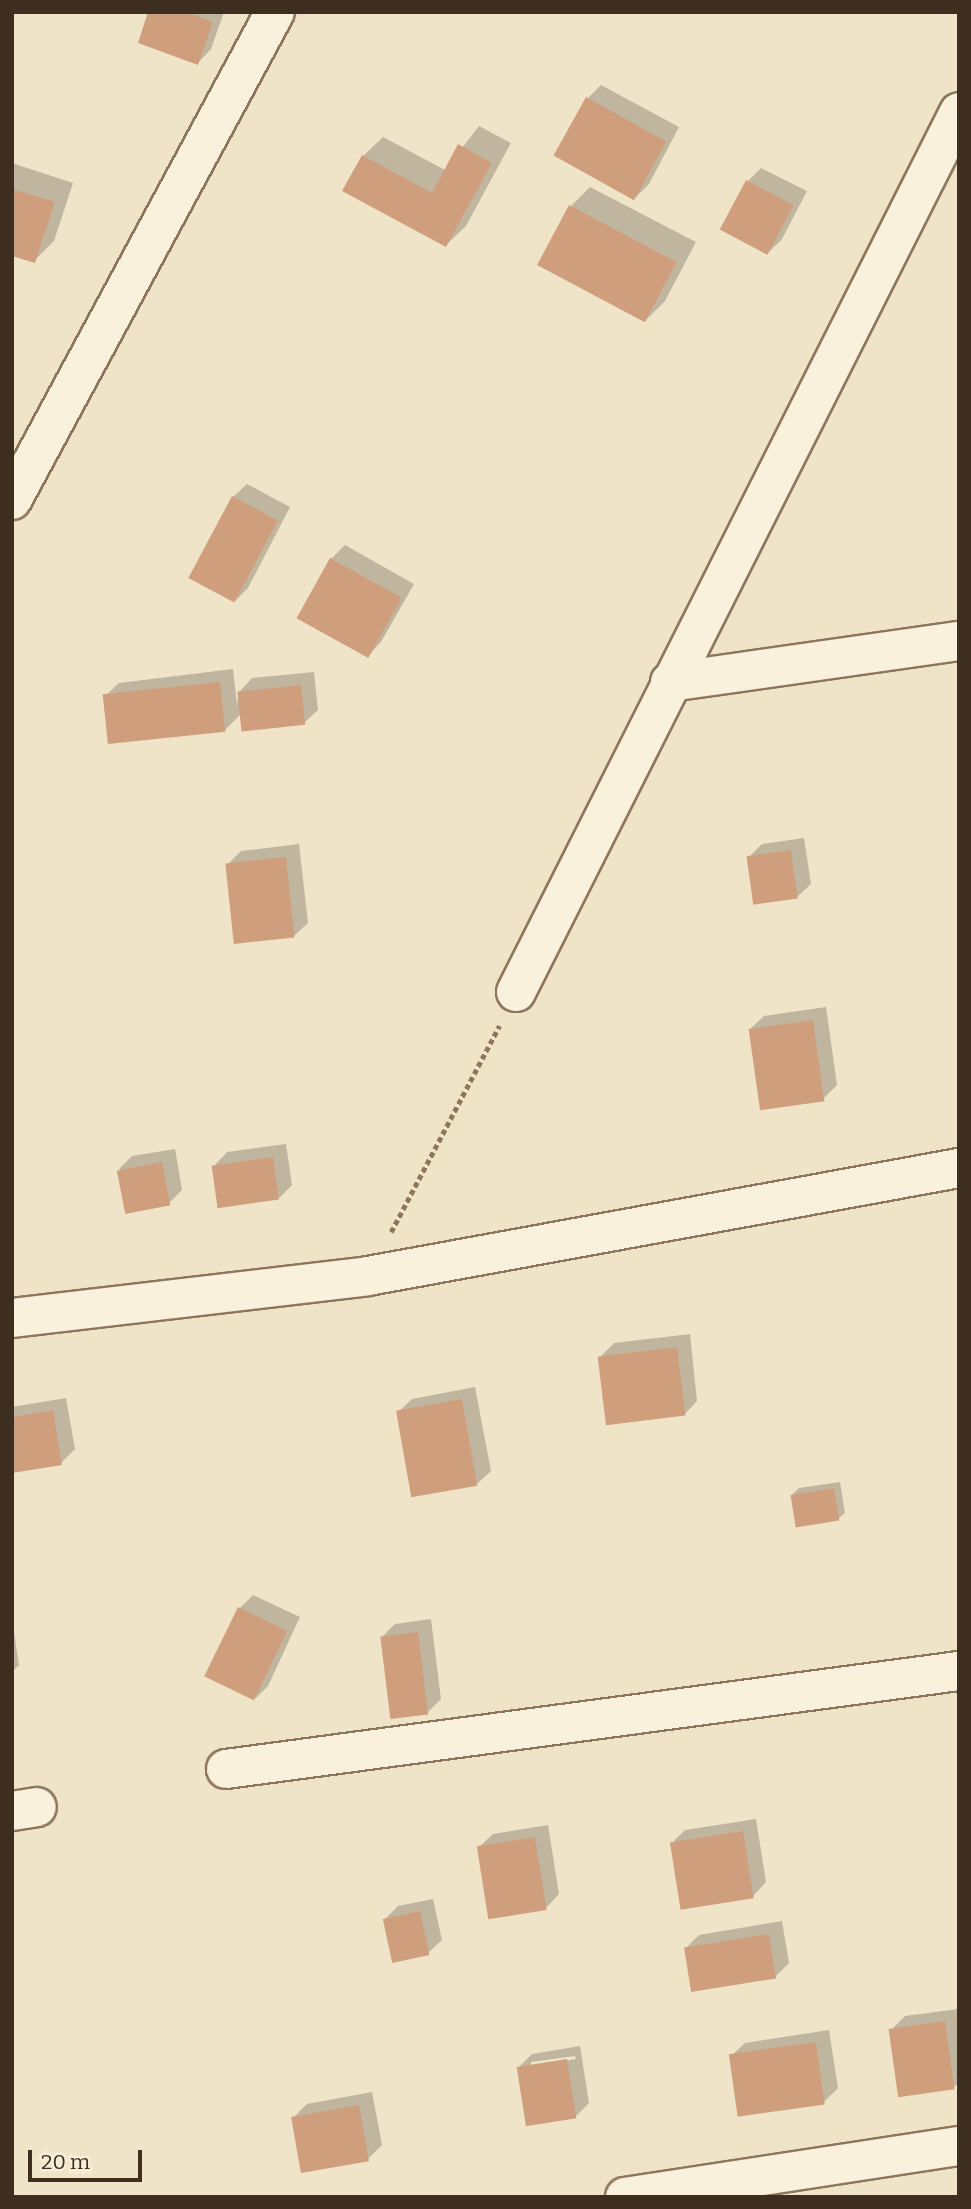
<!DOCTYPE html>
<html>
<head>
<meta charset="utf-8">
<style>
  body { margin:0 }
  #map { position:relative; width:971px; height:2209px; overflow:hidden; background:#f0e4c8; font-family:Bitter,serif }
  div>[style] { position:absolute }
  .shadow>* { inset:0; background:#0003 }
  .building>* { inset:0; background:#cf9f7d; transform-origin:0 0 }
  .path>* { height:4.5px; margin-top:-2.25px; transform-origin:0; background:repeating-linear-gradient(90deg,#8d765c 0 5px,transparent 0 8.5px) }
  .roads { filter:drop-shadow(2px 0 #8d765c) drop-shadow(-2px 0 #8d765c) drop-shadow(0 2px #8d765c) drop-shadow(0 -2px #8d765c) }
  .minor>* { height:38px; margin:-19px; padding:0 19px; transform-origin:19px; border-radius:19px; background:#faf1dc }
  span { translate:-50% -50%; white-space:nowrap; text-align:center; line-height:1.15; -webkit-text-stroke:6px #f7eed8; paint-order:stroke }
  .frame { position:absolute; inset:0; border:14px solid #3d2e20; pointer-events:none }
  .scale { position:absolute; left:28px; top:2150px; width:114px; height:32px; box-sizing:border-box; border:4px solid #3d2e20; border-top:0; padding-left:9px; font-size:21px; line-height:24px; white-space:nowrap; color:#3d2e20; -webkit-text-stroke:5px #f7eed8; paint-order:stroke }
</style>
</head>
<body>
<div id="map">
  <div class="shadow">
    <i style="clip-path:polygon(150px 12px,224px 12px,211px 49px,198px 63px)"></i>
    <i style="clip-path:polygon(601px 85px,679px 127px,649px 184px,636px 197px,588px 98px)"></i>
    <i style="clip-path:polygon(479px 126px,511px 143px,466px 226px,446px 245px,363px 156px,383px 137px,445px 170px)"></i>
    <i style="clip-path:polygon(12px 163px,73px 183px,54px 241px,34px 261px,12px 254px)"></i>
    <i style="clip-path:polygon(761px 168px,807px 191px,782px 239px,768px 253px,748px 181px)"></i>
    <i style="clip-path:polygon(590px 187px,696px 242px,665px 301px,645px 321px,571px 206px)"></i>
    <i style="clip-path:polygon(247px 484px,290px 507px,248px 588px,235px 601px,233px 497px)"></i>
    <i style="clip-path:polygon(345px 545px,414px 584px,381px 642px,368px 656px,331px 559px)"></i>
    <i style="clip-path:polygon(233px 669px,237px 704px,239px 692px,252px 678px,314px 672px,318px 710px,304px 723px,241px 714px,225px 730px,105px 696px,119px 683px)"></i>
    <i style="clip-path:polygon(804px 838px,811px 884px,797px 897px,749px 857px,762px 844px)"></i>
    <i style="clip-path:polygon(299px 844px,308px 923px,294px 936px,227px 865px,241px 851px)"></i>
    <i style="clip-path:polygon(826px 1007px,837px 1085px,823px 1099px,750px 1029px,764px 1016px)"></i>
    <i style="clip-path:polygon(286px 1144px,292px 1185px,278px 1199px,214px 1166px,227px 1152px)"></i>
    <i style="clip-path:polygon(175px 1149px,182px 1190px,169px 1203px,119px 1169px,132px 1156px)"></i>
    <i style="clip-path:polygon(690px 1334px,697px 1401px,684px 1415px,600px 1357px,614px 1343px)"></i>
    <i style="clip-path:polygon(475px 1387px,491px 1471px,477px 1484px,398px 1412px,412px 1399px)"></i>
    <i style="clip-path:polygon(66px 1398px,75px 1449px,61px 1463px,12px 1471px,12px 1407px)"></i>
    <i style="clip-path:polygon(840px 1482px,845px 1513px,838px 1519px,792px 1495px,799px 1488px)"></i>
    <i style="clip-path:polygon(253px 1595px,300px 1617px,268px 1686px,255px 1699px,240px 1608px)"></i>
    <i style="clip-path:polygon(12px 1618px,19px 1665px,12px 1672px)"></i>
    <i style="clip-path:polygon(431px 1619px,441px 1699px,427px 1713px,382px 1637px,395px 1624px)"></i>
    <i style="clip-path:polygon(756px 1819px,766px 1882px,753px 1896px,672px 1843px,685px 1830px)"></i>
    <i style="clip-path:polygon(548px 1825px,559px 1894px,546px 1908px,479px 1847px,493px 1834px)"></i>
    <i style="clip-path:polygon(433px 1899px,442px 1940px,428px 1953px,385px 1919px,398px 1906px)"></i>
    <i style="clip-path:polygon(782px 1921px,789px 1963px,775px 1977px,686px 1948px,699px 1935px)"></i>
    <i style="clip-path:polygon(958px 2009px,959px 2083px,954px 2087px,891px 2030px,905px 2016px)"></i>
    <i style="clip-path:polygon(829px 2030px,838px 2088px,824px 2102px,731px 2056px,745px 2043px)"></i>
    <i style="clip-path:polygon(evenodd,580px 2046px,589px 2103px,575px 2117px,519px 2067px,532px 2054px,580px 2046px,575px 2056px,576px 2059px,531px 2066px,531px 2062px,575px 2056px)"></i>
    <i style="clip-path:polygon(372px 2092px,382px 2145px,368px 2159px,293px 2118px,307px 2104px)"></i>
  </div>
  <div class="building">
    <i style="clip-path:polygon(148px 12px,185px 12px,213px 22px,198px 65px,138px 43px)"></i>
    <i style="left:586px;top:97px;width:92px;height:67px;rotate:29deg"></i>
    <i style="clip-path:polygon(458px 144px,492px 163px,446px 247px,342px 191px,362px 155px,432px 193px)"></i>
    <i style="left:746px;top:180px;width:54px;height:56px;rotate:28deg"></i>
    <i style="clip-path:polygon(12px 189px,55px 202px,35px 263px,12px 256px)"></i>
    <i style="left:569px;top:205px;width:122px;height:68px;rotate:28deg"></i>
    <i style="left:232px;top:496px;width:52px;height:93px;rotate:28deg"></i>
    <i style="left:330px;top:558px;width:82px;height:69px;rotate:29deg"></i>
    <i style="left:220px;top:682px;width:50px;height:118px;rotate:84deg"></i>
    <i style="left:301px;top:685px;width:40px;height:64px;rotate:84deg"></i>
    <i style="left:791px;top:850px;width:49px;height:45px;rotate:82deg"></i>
    <i style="left:286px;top:857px;width:81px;height:61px;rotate:84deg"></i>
    <i style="left:813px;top:1020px;width:82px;height:65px;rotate:82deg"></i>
    <i style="left:273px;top:1157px;width:43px;height:62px;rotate:82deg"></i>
    <i style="left:162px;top:1162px;width:44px;height:46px;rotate:79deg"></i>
    <i style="left:677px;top:1347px;width:69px;height:80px;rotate:83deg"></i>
    <i style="left:462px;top:1399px;width:88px;height:67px;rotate:80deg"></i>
    <i style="clip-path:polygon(53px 1410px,62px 1465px,12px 1473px,12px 1417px)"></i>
    <i style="left:834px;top:1488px;width:33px;height:44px;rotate:81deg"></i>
    <i style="left:238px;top:1607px;width:55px;height:77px;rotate:26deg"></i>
    <i style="left:418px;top:1632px;width:83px;height:38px;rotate:83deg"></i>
    <i style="left:743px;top:1831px;width:68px;height:74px;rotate:81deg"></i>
    <i style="left:535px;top:1837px;width:74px;height:59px;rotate:81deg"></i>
    <i style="left:420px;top:1911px;width:45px;height:38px;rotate:78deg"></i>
    <i style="left:769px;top:1934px;width:45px;height:86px;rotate:81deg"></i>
    <i style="left:945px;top:2021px;width:69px;height:57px;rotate:82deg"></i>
    <i style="left:816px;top:2042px;width:63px;height:88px;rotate:82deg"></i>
    <i style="left:567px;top:2059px;width:60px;height:51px;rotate:81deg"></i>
    <i style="left:359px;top:2105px;width:57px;height:69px;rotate:80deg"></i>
  </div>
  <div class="path">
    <i style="left:391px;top:1232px;width:233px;rotate:-62.3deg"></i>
  </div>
  <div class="roads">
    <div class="minor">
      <i style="left:12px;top:500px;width:554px;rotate:-61.68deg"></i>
      <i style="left:670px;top:682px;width:292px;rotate:-8.1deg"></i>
      <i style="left:516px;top:992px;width:985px;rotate:-63.28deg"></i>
      <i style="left:12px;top:1318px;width:358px;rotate:-6.7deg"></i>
      <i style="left:368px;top:1276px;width:601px;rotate:-10.36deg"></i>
      <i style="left:226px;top:1769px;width:740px;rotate:-7.62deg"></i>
      <i style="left:12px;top:1811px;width:25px;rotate:-9deg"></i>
      <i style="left:625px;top:2197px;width:338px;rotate:-8.7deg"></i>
    </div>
  </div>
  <div class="frame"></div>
  <div class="scale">20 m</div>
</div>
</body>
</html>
